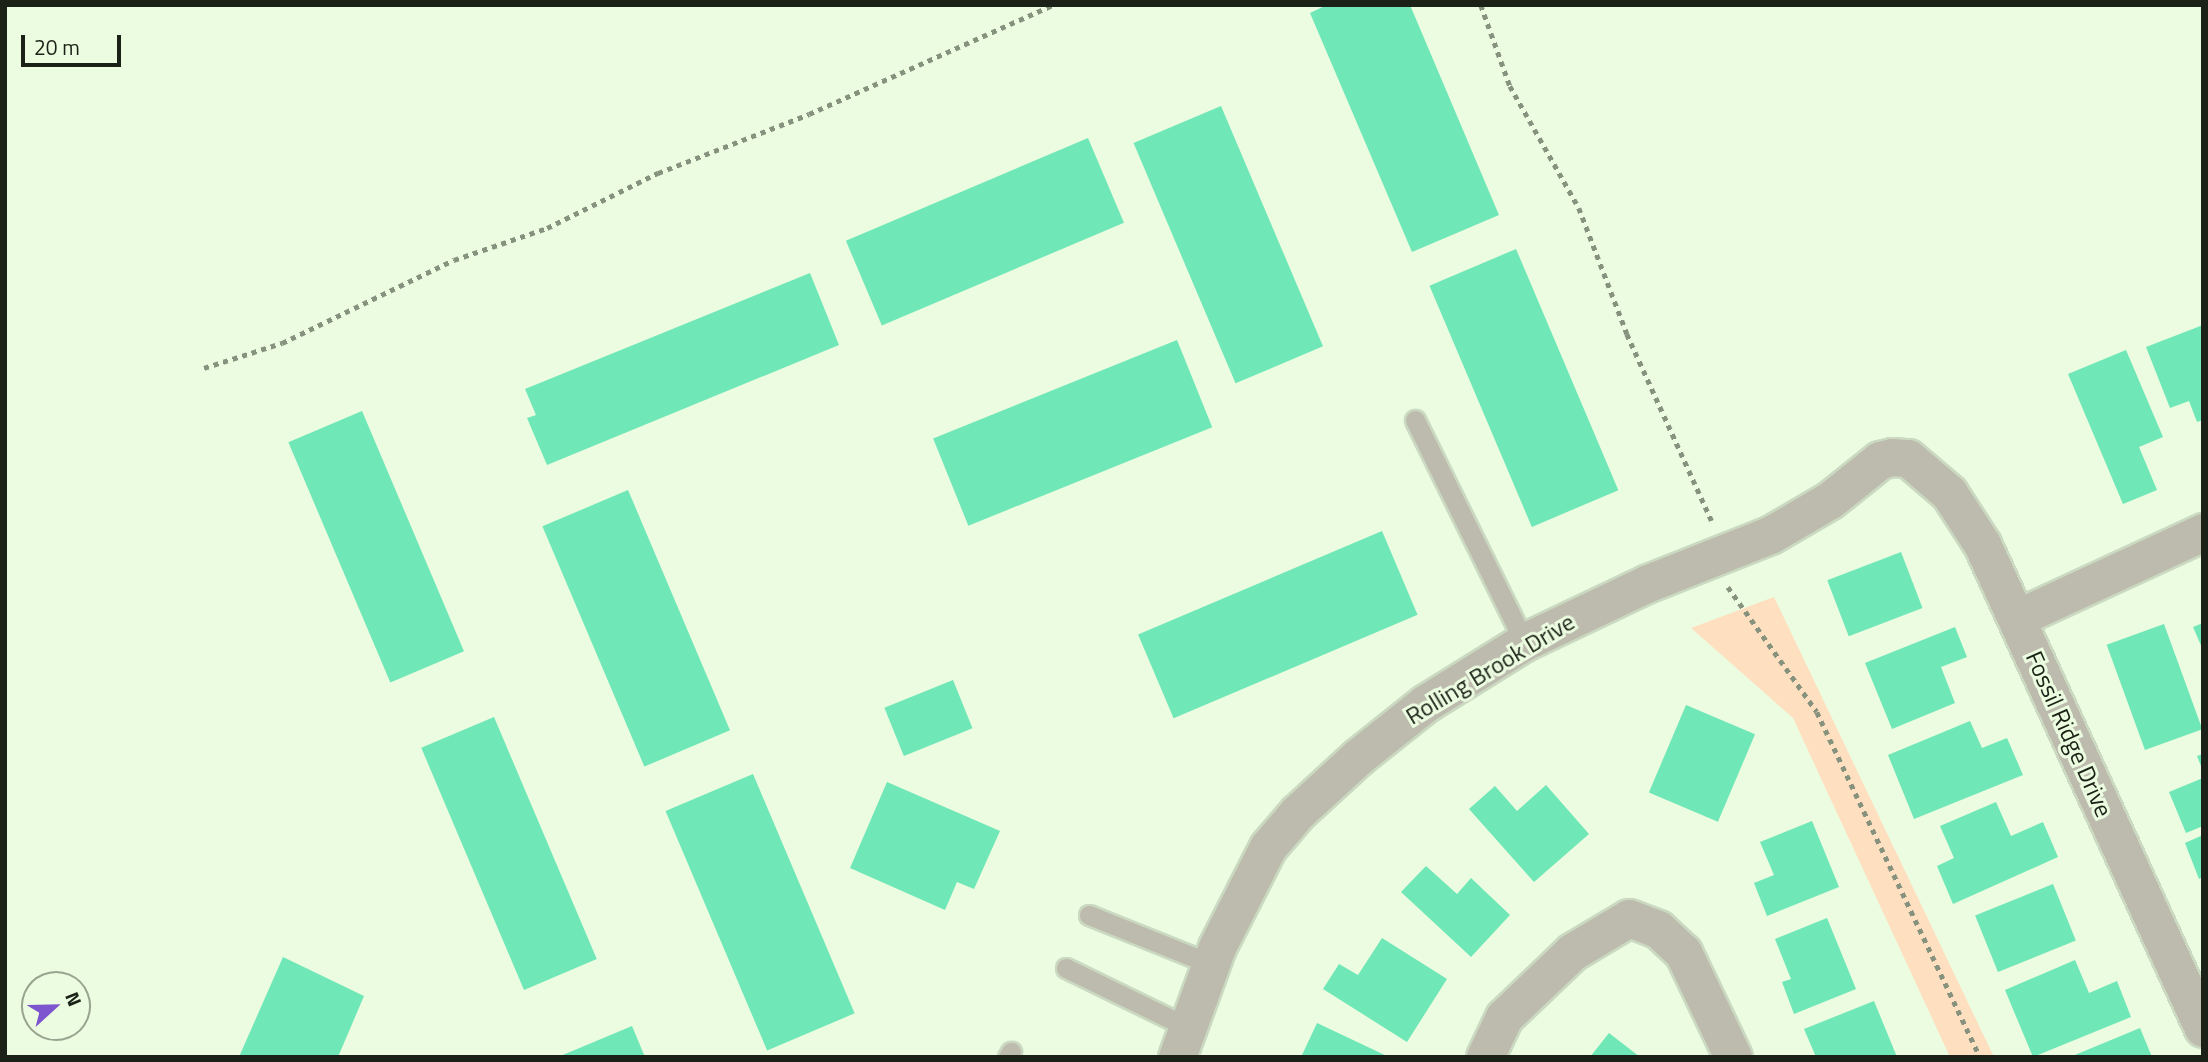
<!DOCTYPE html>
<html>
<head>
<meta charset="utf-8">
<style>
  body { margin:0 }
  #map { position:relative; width:2208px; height:1062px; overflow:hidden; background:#ebfce0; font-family:"Titillium Web",sans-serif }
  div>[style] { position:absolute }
  .green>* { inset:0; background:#fee0c0 }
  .building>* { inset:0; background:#6fe7b7; transform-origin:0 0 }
  .path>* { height:4.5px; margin-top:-2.25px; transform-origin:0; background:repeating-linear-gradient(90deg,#86927e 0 5px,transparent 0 10px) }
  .roads { filter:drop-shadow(2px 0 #cad9c0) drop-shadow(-2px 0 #cad9c0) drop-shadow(0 2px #cad9c0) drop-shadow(0 -2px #cad9c0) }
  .lane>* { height:19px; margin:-9.5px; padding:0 9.5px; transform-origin:9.5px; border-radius:9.5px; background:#bdbbae }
  .street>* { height:37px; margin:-18.5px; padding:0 18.5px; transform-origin:18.5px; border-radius:18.5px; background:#bdbbae }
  span { translate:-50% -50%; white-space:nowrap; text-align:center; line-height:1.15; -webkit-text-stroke:6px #ebfce0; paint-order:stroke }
  .street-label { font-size:24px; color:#1b2116 }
  .frame { position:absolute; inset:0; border:7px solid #1b2116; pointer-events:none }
  .north { position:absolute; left:21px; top:971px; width:70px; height:70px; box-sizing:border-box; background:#ebfce0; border:2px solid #98a48f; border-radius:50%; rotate:68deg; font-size:19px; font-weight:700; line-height:28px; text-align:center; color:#1b2116 }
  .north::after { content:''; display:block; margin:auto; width:24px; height:32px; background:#7d55cf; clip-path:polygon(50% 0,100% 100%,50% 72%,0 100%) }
  .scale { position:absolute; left:21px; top:35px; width:100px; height:32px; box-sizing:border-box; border:4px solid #1b2116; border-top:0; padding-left:9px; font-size:21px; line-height:24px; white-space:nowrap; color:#1b2116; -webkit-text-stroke:5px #ebfce0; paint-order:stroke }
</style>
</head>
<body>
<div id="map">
  <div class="green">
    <i style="clip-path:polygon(1774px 597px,1994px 1057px,1950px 1057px,1793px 718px,1691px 628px)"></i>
  </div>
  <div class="building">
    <i style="clip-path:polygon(1327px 5px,1410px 5px,1499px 215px,1412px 252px,1310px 13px)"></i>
    <i style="left:1221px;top:106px;width:261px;height:95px;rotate:67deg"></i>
    <i style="left:1088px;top:138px;width:92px;height:263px;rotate:67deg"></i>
    <i style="left:1516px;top:249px;width:262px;height:94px;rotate:67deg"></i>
    <i style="clip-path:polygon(810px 273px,839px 345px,547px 465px,527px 418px,536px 415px,525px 389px)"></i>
    <i style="clip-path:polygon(2203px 325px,2203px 420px,2197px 422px,2189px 401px,2170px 408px,2146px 347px)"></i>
    <i style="left:1177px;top:340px;width:94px;height:263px;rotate:68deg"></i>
    <i style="clip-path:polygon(2126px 350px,2163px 437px,2139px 447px,2157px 490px,2123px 504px,2068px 374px)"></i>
    <i style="left:362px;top:411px;width:261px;height:80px;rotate:67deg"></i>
    <i style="left:628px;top:490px;width:261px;height:93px;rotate:67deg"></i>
    <i style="left:1382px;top:531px;width:91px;height:265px;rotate:67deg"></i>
    <i style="left:1901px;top:552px;width:60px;height:79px;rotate:69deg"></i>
    <i style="clip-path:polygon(2203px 623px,2203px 650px,2193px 627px)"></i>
    <i style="left:2164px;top:624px;width:112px;height:61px;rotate:70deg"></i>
    <i style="clip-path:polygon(1955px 627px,1967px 657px,1941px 667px,1955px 703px,1892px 729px,1865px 663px)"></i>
    <i style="left:953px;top:680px;width:52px;height:74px;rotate:68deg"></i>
    <i style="left:1686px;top:705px;width:75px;height:95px;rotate:23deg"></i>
    <i style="left:494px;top:717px;width:263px;height:79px;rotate:67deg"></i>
    <i style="clip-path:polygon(1970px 721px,1982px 748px,2007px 738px,2023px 775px,1914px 819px,1888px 755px)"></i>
    <i style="clip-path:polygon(2203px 754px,2203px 771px,2197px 756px)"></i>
    <i style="left:753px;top:774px;width:260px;height:95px;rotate:67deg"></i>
    <i style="clip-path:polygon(2203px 778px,2203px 826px,2186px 833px,2169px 792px)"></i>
    <i style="clip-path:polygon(887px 782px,1000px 831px,974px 889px,957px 882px,945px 910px,850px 868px)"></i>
    <i style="clip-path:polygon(1546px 785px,1589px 834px,1534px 882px,1469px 809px,1495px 786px,1517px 811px)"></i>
    <i style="clip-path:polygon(1996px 802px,2011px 836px,2043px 822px,2058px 857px,1953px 904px,1937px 866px,1954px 858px,1940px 826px)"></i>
    <i style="clip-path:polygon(1812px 821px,1839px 887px,1767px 916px,1754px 883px,1774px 875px,1760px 842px)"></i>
    <i style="clip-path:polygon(2203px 835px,2203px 877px,2199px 879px,2185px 843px)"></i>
    <i style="clip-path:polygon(1426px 866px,1457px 894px,1471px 878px,1510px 915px,1471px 957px,1401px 892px)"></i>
    <i style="left:2053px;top:884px;width:61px;height:84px;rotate:68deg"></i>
    <i style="clip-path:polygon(1827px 918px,1856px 989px,1794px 1014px,1782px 982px,1791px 979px,1775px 939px)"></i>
    <i style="clip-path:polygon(1382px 938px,1447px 979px,1407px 1042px,1323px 989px,1339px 964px,1358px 975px)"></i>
    <i style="clip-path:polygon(283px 957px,364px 996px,338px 1057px,239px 1057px)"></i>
    <i style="clip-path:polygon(2075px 960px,2089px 993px,2117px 981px,2131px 1017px,2033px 1057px,2005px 990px)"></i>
    <i style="clip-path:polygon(1874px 1001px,1897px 1057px,1816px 1057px,1804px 1029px)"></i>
    <i style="clip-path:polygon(1317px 1023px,1389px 1057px,1307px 1057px,1302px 1055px)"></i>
    <i style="clip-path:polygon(632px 1026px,645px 1057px,558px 1057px)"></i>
    <i style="clip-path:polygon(2140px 1028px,2152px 1057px,2070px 1057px)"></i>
    <i style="clip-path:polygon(1609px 1033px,1640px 1057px,1590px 1057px)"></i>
  </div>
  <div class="path">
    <i style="left:1481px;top:5px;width:86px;rotate:70.3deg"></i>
    <i style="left:1510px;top:86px;width:140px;rotate:60.5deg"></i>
    <i style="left:1579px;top:208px;width:135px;rotate:69.1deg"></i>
    <i style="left:1627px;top:334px;width:205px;rotate:65.6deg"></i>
    <i style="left:204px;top:368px;width:82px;rotate:-17.8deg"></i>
    <i style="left:282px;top:343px;width:191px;rotate:-25.8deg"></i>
    <i style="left:454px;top:260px;width:98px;rotate:-19deg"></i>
    <i style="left:547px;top:228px;width:124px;rotate:-26.4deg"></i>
    <i style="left:658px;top:173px;width:162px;rotate:-21.3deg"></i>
    <i style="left:809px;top:114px;width:267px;rotate:-24.1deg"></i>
    <i style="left:1728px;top:587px;width:153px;rotate:54.5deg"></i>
    <i style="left:1817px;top:712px;width:382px;rotate:64.7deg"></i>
  </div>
  <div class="roads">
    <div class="lane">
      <i style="left:1415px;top:420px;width:247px;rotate:63.8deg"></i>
      <i style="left:1089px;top:915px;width:131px;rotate:21.9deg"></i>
      <i style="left:1066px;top:968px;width:137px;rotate:26deg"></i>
      <i style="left:1008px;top:1057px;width:6px;rotate:-59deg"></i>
    </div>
    <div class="street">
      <i style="left:2017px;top:618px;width:205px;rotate:-24.8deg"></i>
      <i style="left:1177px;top:1057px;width:117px;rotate:-70deg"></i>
      <i style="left:1217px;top:947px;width:112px;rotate:-63deg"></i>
      <i style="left:1268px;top:847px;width:45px;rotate:-49.5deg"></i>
      <i style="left:1297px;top:813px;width:83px;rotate:-42.6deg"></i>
      <i style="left:1358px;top:757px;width:87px;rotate:-38.5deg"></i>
      <i style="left:1426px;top:703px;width:115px;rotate:-31.9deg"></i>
      <i style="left:1524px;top:642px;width:135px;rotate:-25.4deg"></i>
      <i style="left:1646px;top:584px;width:133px;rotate:-21.6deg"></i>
      <i style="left:1770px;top:535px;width:69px;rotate:-30.3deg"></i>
      <i style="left:1830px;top:500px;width:64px;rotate:-38.7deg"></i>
      <i style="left:1880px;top:460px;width:12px;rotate:-14deg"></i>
      <i style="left:1892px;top:457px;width:16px;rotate:4deg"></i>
      <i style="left:1908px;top:458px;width:54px;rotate:40.5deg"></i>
      <i style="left:1949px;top:493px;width:61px;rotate:57.1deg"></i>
      <i style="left:1982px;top:544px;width:532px;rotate:65.46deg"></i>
      <i style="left:1485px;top:1057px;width:44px;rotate:-64.6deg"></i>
      <i style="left:1504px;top:1017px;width:94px;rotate:-43.7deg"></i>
      <i style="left:1572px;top:952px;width:66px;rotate:-30.8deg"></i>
      <i style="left:1629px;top:918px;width:31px;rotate:21deg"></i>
      <i style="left:1658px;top:929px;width:34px;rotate:43deg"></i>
      <i style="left:1683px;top:952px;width:116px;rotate:64.5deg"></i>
    </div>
  </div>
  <div class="street-label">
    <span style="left:1490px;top:669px;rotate:-31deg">Rolling Brook Drive</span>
    <span style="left:2069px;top:734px;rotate:66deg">Fossil Ridge Drive</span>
  </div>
  <div class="frame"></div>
  <div class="north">N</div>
  <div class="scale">20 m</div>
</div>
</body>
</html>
